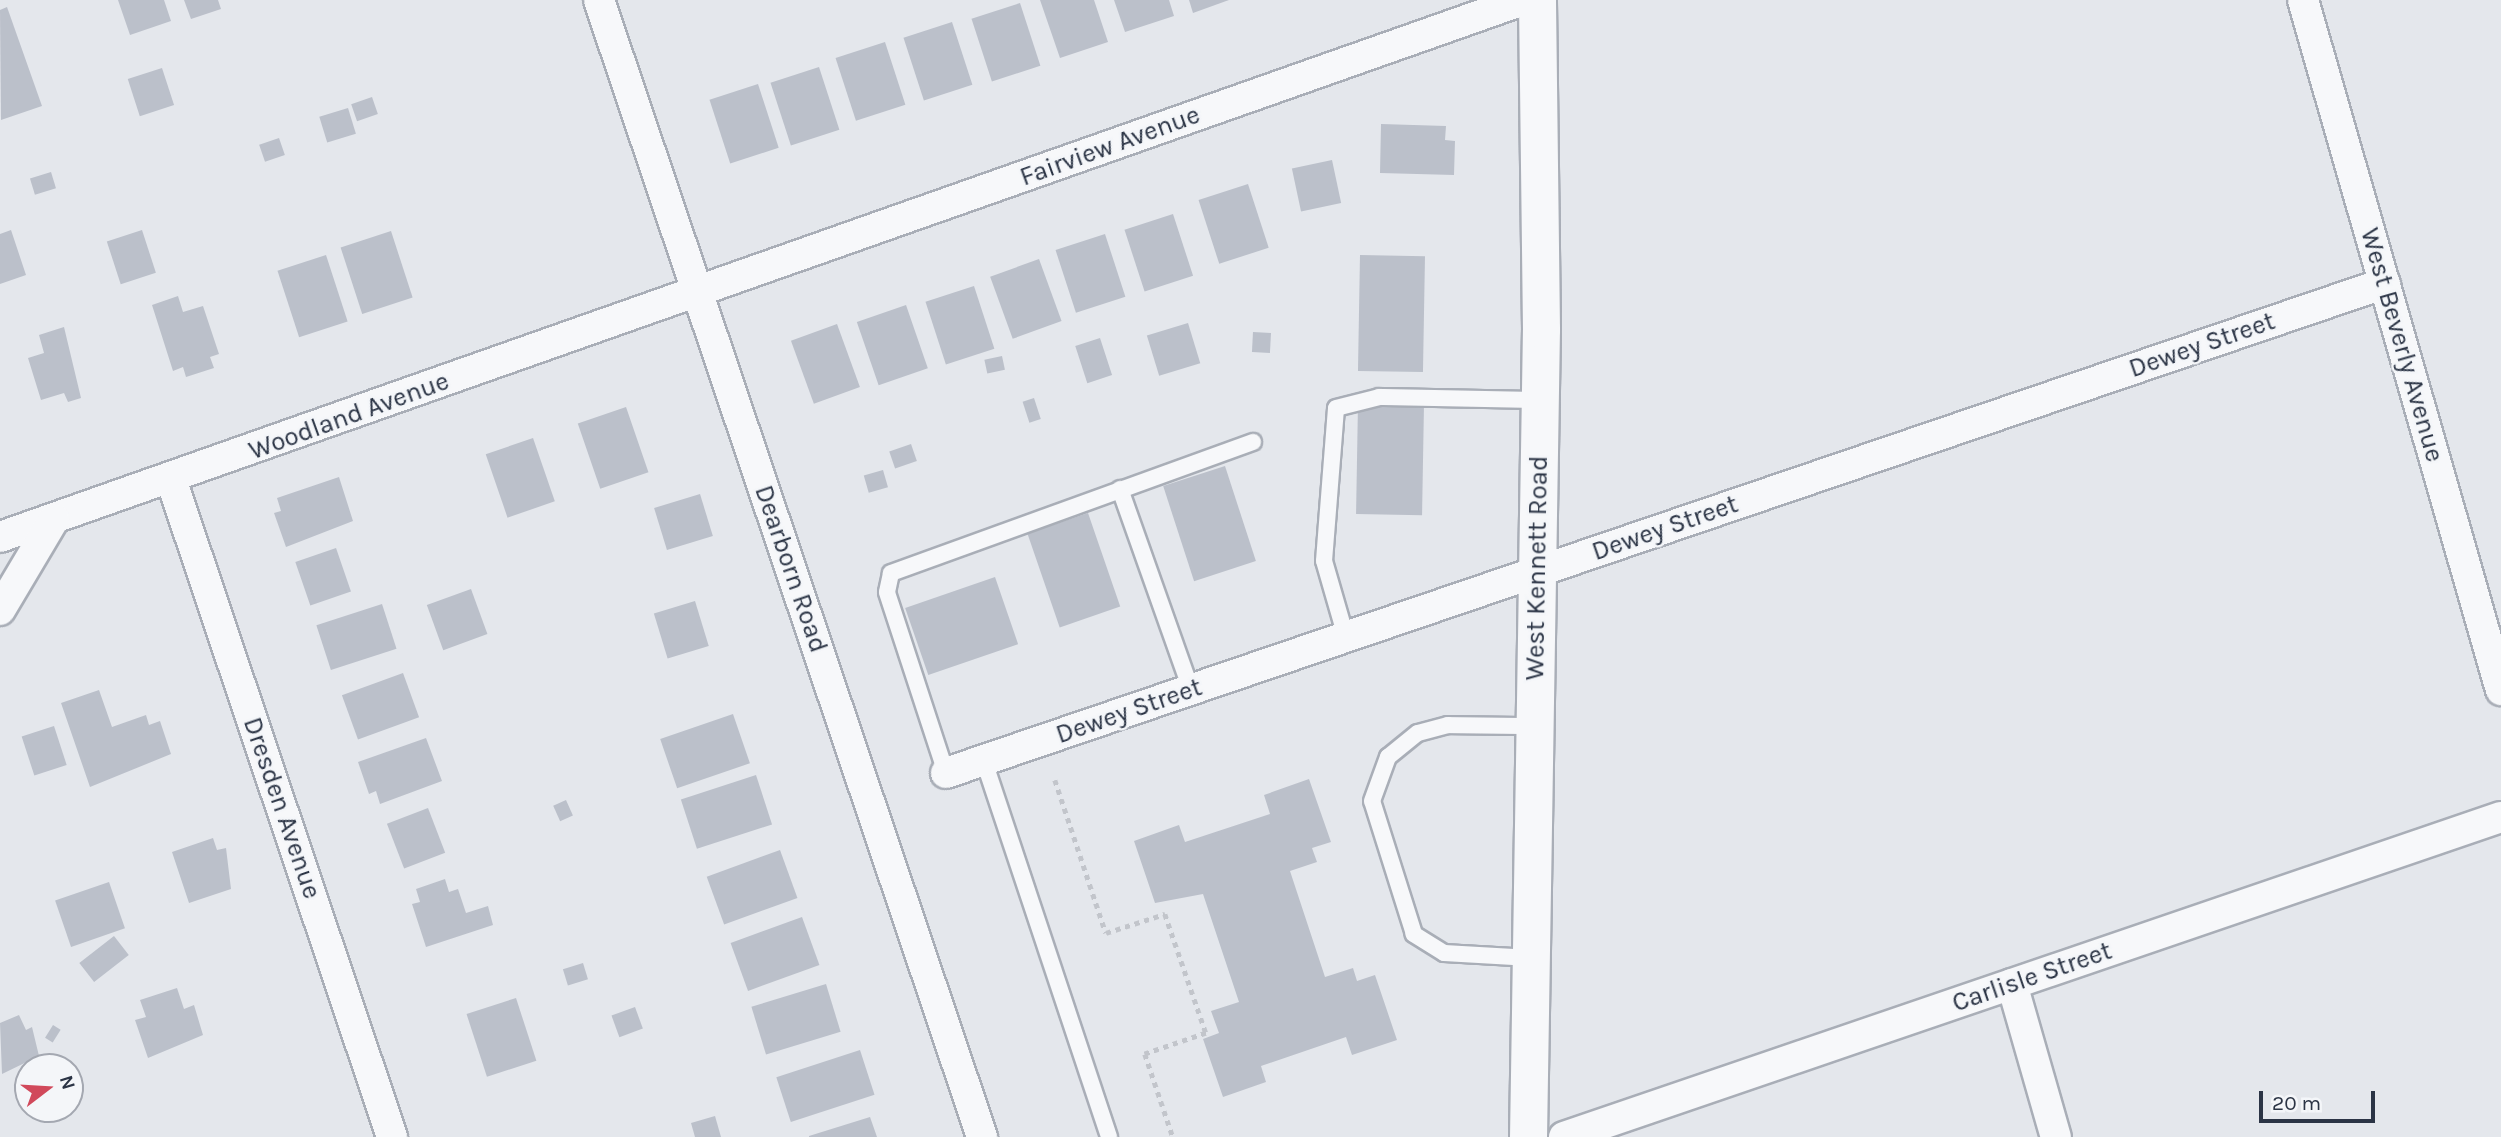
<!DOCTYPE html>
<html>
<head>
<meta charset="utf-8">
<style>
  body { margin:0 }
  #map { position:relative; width:2501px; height:1137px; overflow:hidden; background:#e4e7ec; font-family:Karla,sans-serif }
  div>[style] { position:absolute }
  .building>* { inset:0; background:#bbc0ca; transform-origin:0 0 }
  .path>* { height:4.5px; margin-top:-2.25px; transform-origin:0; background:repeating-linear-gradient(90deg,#c2c5cb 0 5px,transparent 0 10px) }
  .roads { filter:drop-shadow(2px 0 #a9aeb7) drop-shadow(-2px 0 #a9aeb7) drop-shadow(0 2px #a9aeb7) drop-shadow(0 -2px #a9aeb7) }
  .service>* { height:16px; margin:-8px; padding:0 8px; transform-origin:8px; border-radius:8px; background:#f7f8fa }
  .minor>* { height:30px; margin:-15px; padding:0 15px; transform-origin:15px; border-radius:15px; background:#f7f8fa }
  .tertiary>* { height:37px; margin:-18.5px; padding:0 18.5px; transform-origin:18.5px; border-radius:18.5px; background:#f7f8fa }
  span { translate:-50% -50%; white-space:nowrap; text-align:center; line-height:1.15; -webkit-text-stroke:5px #f4f6f9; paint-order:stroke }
  .street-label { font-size:26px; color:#2b3445 }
  .north { position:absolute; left:14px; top:1053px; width:70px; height:70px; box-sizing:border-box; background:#f4f6f9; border:2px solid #a4a8b1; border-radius:50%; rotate:73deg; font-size:19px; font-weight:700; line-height:28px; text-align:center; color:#2b3445 }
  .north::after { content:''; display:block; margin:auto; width:24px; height:32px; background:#d1495b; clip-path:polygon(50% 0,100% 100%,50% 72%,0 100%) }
  .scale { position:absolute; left:2259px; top:1091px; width:116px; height:32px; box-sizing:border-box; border:4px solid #2b3445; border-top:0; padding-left:9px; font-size:21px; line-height:24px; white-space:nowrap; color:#2b3445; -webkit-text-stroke:5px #f4f6f9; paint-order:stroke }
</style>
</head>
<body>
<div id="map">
  <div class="building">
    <i style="clip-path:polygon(118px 0,164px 0,171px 21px,130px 35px)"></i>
    <i style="clip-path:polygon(184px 0,218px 0,221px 9px,191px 19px)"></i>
    <i style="clip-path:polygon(1040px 0,1094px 0,1108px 42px,1060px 58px)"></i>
    <i style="clip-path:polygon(1114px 0,1169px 0,1174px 16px,1125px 32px)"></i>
    <i style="clip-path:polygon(1189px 0,1229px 0,1193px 13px)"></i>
    <i style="left:1020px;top:3px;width:66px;height:51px;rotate:72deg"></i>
    <i style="clip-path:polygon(7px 7px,42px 106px,1px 120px,0 10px)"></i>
    <i style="left:952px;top:22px;width:66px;height:51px;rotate:72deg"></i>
    <i style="left:885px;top:42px;width:66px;height:52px;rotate:72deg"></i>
    <i style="left:819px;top:67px;width:66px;height:51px;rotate:72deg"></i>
    <i style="left:162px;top:68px;width:39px;height:36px;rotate:72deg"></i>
    <i style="left:758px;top:84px;width:67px;height:51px;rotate:72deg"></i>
    <i style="left:372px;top:97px;width:18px;height:22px;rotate:71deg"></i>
    <i style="left:348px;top:108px;width:27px;height:30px;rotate:73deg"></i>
    <i style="clip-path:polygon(1381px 124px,1446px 126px,1445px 140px,1455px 141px,1454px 175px,1380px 173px)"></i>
    <i style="left:279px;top:138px;width:18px;height:21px;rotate:71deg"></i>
    <i style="left:1332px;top:160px;width:44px;height:41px;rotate:78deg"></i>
    <i style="left:51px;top:172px;width:17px;height:22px;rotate:73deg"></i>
    <i style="left:1248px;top:184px;width:67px;height:52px;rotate:72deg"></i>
    <i style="left:1173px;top:214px;width:65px;height:51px;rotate:72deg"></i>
    <i style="clip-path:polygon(11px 230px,26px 275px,0 284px,0 234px)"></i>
    <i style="left:142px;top:230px;width:45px;height:37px;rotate:72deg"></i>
    <i style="left:391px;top:231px;width:70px;height:53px;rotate:72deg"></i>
    <i style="left:1105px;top:234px;width:66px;height:52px;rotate:72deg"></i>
    <i style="left:326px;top:255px;width:70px;height:51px;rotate:72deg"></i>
    <i style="left:1360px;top:255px;width:65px;height:116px;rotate:1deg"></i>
    <i style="left:1039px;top:259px;width:66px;height:52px;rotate:70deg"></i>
    <i style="left:974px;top:286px;width:66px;height:51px;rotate:72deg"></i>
    <i style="clip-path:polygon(178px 296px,183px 312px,203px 306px,219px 354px,210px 357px,214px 368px,186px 377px,183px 367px,173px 371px,152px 305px)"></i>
    <i style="left:906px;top:305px;width:67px;height:52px;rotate:71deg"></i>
    <i style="left:1188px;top:323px;width:42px;height:43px;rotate:73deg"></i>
    <i style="left:837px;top:324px;width:67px;height:49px;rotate:70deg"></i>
    <i style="clip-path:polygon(64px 327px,81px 398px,68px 402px,64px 393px,41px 400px,28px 358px,44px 353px,39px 335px)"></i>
    <i style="left:1253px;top:332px;width:18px;height:20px;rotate:3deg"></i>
    <i style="left:1100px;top:338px;width:39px;height:26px;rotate:72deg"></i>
    <i style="left:1002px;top:356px;width:14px;height:18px;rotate:78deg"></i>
    <i style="left:1034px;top:398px;width:22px;height:12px;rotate:72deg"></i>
    <i style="left:1358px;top:403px;width:66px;height:111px;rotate:1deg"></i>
    <i style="left:626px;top:407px;width:69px;height:51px;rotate:71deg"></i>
    <i style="left:533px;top:438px;width:67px;height:50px;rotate:71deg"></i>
    <i style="left:911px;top:444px;width:18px;height:23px;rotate:71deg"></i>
    <i style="left:1225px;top:466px;width:100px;height:65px;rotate:72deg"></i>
    <i style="left:883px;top:470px;width:18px;height:20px;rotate:74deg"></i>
    <i style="clip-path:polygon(339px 477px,353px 521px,286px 547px,274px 513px,281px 511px,277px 498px)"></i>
    <i style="left:700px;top:494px;width:44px;height:48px;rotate:73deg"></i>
    <i style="left:1088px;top:513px;width:99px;height:64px;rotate:71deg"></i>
    <i style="left:336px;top:548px;width:46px;height:43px;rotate:71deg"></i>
    <i style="left:995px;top:577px;width:71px;height:95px;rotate:71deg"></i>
    <i style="left:471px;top:589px;width:48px;height:47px;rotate:70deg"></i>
    <i style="left:695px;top:601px;width:47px;height:43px;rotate:73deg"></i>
    <i style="left:382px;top:604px;width:47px;height:69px;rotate:72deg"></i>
    <i style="left:403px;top:673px;width:47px;height:65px;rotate:70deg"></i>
    <i style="clip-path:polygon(99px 690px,112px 727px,146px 715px,149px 725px,160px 721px,171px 754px,90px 787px,61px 703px)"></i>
    <i style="left:733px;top:714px;width:52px;height:77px;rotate:71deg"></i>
    <i style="left:54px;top:726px;width:41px;height:34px;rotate:72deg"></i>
    <i style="clip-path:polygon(426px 738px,442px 781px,380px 804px,376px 791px,369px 794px,358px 762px)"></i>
    <i style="left:756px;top:775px;width:52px;height:79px;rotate:72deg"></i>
    <i style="clip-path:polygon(1309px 779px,1331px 842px,1312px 848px,1317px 862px,1290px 871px,1325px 977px,1353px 968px,1357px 981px,1375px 975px,1397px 1040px,1352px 1055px,1346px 1037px,1261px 1066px,1266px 1082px,1223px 1097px,1203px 1039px,1219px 1033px,1211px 1011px,1239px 1002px,1203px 894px,1155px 903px,1134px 841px,1179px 825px,1185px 842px,1270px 814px,1264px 795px)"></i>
    <i style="left:566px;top:800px;width:17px;height:14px;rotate:66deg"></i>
    <i style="left:428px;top:808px;width:48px;height:44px;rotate:69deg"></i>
    <i style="clip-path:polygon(213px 838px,217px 850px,226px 848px,231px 889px,189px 903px,172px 852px)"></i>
    <i style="left:780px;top:850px;width:51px;height:78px;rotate:70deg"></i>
    <i style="clip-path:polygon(445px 879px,449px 892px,458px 889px,466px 913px,488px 906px,493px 925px,426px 947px,412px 904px,420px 902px,416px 889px)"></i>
    <i style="left:109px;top:882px;width:49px;height:57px;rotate:71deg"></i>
    <i style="left:802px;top:917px;width:51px;height:76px;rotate:70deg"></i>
    <i style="left:114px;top:936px;width:24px;height:44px;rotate:52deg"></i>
    <i style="left:583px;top:963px;width:17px;height:21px;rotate:73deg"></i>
    <i style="left:826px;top:984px;width:50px;height:78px;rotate:73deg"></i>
    <i style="clip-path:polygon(177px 988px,184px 1009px,194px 1005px,203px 1035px,148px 1058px,135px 1020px,146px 1017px,140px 1000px)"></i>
    <i style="left:516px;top:998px;width:66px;height:52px;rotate:72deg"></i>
    <i style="left:635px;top:1007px;width:23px;height:25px;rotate:70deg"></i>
    <i style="clip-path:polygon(19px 1015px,26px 1030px,32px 1027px,39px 1056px,2px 1074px,0 1023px)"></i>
    <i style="left:53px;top:1025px;width:9px;height:15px;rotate:32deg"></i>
    <i style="left:860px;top:1050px;width:47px;height:88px;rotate:72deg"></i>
    <i style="clip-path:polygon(715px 1116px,721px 1137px,695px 1137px,691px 1123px)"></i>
    <i style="clip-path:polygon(870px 1117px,877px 1137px,809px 1137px,809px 1136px)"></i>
  </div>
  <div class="path">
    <i style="left:1055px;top:780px;width:161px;rotate:71.6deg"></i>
    <i style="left:1106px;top:933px;width:62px;rotate:-17.9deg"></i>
    <i style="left:1165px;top:914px;width:126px;rotate:71deg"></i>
    <i style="left:1206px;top:1033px;width:65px;rotate:161deg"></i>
    <i style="left:1145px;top:1054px;width:88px;rotate:71.4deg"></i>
  </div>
  <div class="roads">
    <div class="service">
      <i style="left:1120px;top:489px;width:213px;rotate:70.5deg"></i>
      <i style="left:1346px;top:637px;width:79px;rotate:-106.1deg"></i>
      <i style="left:1324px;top:561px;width:153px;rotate:-85.5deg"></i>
      <i style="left:1336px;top:408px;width:44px;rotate:-14.3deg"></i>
      <i style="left:1379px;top:397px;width:161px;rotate:1.1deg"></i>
      <i style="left:984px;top:761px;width:396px;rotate:71.6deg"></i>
      <i style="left:946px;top:773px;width:190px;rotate:-108.1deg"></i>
      <i style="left:887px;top:592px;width:19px;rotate:-78deg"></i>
      <i style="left:891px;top:573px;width:385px;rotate:-19.9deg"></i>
      <i style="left:1531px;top:958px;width:87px;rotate:-176.7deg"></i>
      <i style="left:1444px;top:953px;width:36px;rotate:-148deg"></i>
      <i style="left:1414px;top:934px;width:139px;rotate:-107.5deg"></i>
      <i style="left:1372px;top:801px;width:47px;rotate:-70deg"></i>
      <i style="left:1388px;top:757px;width:38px;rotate:-39deg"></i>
      <i style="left:1418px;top:733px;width:31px;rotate:-15deg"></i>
      <i style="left:1448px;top:725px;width:87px;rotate:0.7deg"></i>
    </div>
    <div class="minor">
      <i style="left:599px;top:0;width:1200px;rotate:71.38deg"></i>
      <i style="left:2303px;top:0;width:718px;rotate:73.99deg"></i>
      <i style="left:171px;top:479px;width:694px;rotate:71.43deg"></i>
      <i style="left:0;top:537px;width:1615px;rotate:-19.42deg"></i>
      <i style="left:0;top:610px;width:106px;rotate:-59.3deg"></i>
      <i style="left:946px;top:773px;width:1520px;rotate:-18.8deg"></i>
      <i style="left:2012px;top:984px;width:159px;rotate:74deg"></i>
      <i style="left:1564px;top:1137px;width:990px;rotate:-18.86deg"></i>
    </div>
    <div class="tertiary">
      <i style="left:1528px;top:1137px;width:808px;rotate:-89.08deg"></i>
      <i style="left:1541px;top:329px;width:329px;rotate:-90.7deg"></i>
    </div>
  </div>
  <div class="street-label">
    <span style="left:1110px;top:146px;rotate:-20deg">Fairview Avenue</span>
    <span style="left:2202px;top:345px;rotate:-19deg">Dewey Street</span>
    <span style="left:2402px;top:345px;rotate:74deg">West Beverly Avenue</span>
    <span style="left:349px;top:416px;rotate:-20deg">Woodland Avenue</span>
    <span style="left:1665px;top:528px;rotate:-19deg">Dewey Street</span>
    <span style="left:1537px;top:568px;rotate:-89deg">West Kennett Road</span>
    <span style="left:791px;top:569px;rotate:71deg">Dearborn Road</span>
    <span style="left:1129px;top:711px;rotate:-19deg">Dewey Street</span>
    <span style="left:282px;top:808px;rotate:71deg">Dresden Avenue</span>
    <span style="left:2032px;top:977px;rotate:-19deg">Carlisle Street</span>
  </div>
  <div class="north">N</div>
  <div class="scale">20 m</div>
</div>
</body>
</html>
